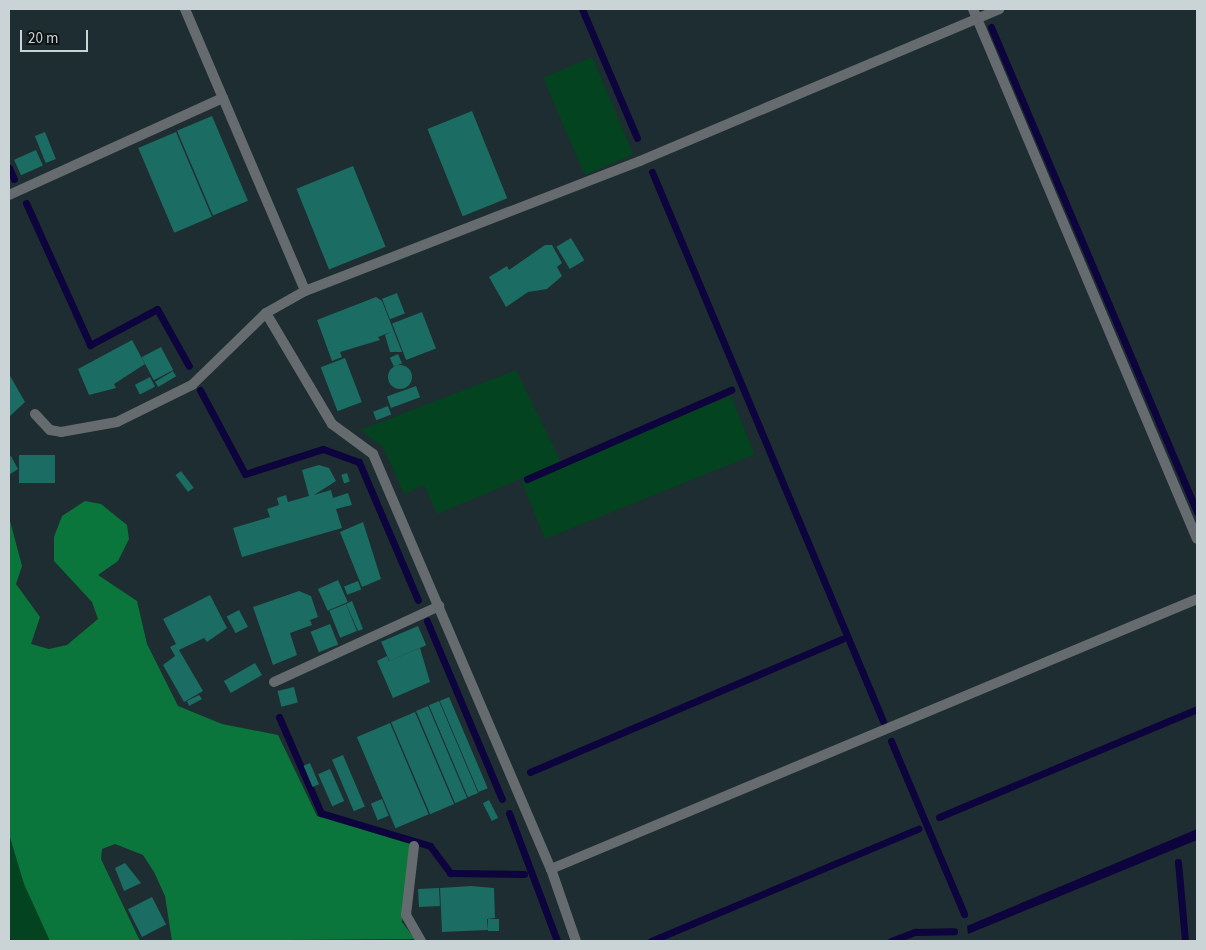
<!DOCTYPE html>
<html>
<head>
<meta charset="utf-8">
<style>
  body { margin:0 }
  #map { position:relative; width:1206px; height:950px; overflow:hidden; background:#1e2d31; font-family:"Source Sans 3",sans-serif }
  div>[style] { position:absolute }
  .green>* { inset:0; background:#04431f; transform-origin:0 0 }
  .forest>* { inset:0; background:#0a763b }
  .water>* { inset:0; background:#0d033d }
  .stream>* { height:7px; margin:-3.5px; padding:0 3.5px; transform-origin:3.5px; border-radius:3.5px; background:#0d033d }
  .building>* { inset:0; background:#1b6c62; transform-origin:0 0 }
  .round { border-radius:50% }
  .service>* { height:10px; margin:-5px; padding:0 5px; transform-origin:5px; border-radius:5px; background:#666b6f }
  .minor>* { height:10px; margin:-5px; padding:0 5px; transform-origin:5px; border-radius:5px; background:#666b6f }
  span { translate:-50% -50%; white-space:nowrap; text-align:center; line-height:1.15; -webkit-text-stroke:5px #0e1416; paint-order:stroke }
  .frame { position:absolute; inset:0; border:10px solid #cad3d5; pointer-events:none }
  .scale { position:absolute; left:20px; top:30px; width:68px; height:22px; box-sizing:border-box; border:2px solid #cad3d5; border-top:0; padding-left:6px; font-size:15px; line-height:18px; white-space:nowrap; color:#cad3d5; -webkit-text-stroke:4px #0e1416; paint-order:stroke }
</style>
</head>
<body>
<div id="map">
  <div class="green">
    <i style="left:592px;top:57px;width:106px;height:53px;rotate:67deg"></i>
    <i style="clip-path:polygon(516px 370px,561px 462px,437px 514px,424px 485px,404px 494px,383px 447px,360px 430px)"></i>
    <i style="left:731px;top:396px;width:63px;height:226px;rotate:68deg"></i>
    <i style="clip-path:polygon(9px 834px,24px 884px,50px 941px,12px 941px,9px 936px)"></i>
  </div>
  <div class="forest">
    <i style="clip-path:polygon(85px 501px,101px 504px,127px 525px,129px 539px,118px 561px,98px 575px,137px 601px,147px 644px,178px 706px,222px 724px,278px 735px,317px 816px,411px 844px,402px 922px,415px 939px,172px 941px,165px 896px,154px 872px,143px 855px,115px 844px,102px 849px,101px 859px,140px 941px,50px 941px,24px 884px,9px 834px,9px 517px,22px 566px,16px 584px,40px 617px,31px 644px,49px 649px,67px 645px,98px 619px,92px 602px,54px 561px,54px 537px,62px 516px)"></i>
  </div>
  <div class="water">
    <i style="clip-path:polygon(1197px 829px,1197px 840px,968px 934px,967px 926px)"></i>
  </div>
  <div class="stream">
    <i style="left:582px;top:9px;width:140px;rotate:66.9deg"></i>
    <i style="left:991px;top:27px;width:527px;rotate:66.99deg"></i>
    <i style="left:9px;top:168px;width:12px;rotate:66deg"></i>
    <i style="left:652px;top:172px;width:596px;rotate:67.18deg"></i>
    <i style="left:26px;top:203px;width:156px;rotate:65.7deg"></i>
    <i style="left:90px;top:345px;width:76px;rotate:-28.2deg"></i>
    <i style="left:157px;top:309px;width:65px;rotate:60.7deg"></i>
    <i style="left:200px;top:390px;width:95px;rotate:61.8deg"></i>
    <i style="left:245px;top:474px;width:82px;rotate:-17.8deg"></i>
    <i style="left:323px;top:449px;width:38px;rotate:20deg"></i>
    <i style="left:359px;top:462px;width:150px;rotate:66.9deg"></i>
    <i style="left:527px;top:479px;width:223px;rotate:-23.6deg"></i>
    <i style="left:427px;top:621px;width:193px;rotate:67.2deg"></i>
    <i style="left:279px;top:717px;width:105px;rotate:66.4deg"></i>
    <i style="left:321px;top:813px;width:114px;rotate:16.8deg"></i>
    <i style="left:430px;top:846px;width:34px;rotate:53deg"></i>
    <i style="left:450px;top:873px;width:74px;rotate:0.8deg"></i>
    <i style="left:891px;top:741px;width:188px;rotate:67.1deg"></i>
    <i style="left:530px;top:772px;width:339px;rotate:-23.1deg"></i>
    <i style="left:509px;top:813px;width:137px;rotate:69.4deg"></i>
    <i style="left:939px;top:817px;width:280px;rotate:-22.7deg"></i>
    <i style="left:1178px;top:862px;width:79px;rotate:84.9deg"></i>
    <i style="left:651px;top:941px;width:290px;rotate:-22.8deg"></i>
    <i style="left:891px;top:941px;width:26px;rotate:-21deg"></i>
    <i style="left:915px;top:932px;width:39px;rotate:-1deg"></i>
  </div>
  <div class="building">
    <i style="left:472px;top:111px;width:94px;height:48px;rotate:68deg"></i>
    <i style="left:212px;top:116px;width:92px;height:38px;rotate:67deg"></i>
    <i style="left:45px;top:132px;width:29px;height:11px;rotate:68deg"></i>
    <i style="left:176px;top:132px;width:92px;height:41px;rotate:67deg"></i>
    <i style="left:36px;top:150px;width:17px;height:24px;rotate:66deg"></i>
    <i style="left:353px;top:166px;width:87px;height:61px;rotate:68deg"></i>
    <i style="left:571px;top:238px;width:26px;height:17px;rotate:59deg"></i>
    <i style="clip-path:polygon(545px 245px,552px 245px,562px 263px,557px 267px,562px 276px,547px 289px,528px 292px,506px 307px,489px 277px,507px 266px,509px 270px)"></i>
    <i style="left:397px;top:293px;width:22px;height:16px;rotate:69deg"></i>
    <i style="clip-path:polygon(376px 297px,382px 301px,402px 352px,390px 352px,385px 335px,391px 332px,378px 337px,380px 340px,340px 352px,342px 357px,332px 361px,317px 320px)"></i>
    <i style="left:422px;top:312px;width:39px;height:32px;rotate:69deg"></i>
    <i style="clip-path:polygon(132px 340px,145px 364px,114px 384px,116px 388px,89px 395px,78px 369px)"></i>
    <i style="left:161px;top:347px;width:26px;height:22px;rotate:62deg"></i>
    <i style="left:398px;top:354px;width:10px;height:9px;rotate:66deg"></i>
    <i style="left:345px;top:358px;width:47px;height:26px;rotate:69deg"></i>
    <i class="round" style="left:388px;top:365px;width:24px;height:24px"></i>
    <i style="left:173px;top:371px;width:6px;height:21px;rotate:59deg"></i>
    <i style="clip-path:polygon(9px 374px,25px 402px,9px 417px)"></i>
    <i style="left:150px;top:377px;width:11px;height:17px;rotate:63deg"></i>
    <i style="left:416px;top:386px;width:12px;height:31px;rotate:70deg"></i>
    <i style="left:388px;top:406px;width:9px;height:16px;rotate:69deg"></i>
    <i style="left:19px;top:455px;width:36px;height:28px"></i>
    <i style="clip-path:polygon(11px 456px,18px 469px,9px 475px,9px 457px)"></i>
    <i style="clip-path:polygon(319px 465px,329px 468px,336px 481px,314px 495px,331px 490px,333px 498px,348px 493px,352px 505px,336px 509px,342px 528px,242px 557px,233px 528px,270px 517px,267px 509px,279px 505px,277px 498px,286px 495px,288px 502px,309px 496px,302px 470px)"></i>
    <i style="left:181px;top:471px;width:21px;height:7px;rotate:53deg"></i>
    <i style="left:347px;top:473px;width:9px;height:6px;rotate:72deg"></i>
    <i style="clip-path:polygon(363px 522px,381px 579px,362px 587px,340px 532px)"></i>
    <i style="left:338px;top:580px;width:24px;height:22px;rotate:66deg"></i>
    <i style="left:358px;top:581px;width:9px;height:15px;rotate:69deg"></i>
    <i style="clip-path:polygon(299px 591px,311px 596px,318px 617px,310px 620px,312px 625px,290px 633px,297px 655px,273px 665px,253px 607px)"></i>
    <i style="clip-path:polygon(210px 595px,227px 628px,207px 642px,204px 638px,179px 650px,203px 691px,184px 702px,163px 665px,175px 656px,170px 647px,176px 644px,163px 619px)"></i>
    <i style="clip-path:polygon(352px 601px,363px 629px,358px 631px,346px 604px)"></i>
    <i style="left:346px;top:604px;width:29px;height:18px;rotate:68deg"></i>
    <i style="left:239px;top:610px;width:19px;height:14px;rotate:62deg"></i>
    <i style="left:330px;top:624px;width:22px;height:21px;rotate:68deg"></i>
    <i style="left:418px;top:626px;width:21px;height:40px;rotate:67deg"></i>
    <i style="clip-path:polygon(420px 648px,430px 682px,393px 698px,377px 661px,387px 656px,389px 661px)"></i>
    <i style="left:255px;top:663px;width:14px;height:36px;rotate:60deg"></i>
    <i style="left:294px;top:687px;width:16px;height:17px;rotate:76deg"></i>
    <i style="clip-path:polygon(199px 695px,202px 699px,189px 706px,187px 701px)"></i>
    <i style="left:449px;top:697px;width:99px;height:10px;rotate:67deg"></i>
    <i style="left:439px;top:701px;width:100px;height:11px;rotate:67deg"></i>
    <i style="left:428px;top:706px;width:100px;height:13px;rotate:67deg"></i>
    <i style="left:415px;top:712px;width:100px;height:26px;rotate:67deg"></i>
    <i style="left:390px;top:723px;width:99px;height:36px;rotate:67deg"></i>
    <i style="left:343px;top:755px;width:56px;height:12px;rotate:67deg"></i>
    <i style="left:310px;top:763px;width:23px;height:7px;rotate:67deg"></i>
    <i style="left:330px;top:769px;width:35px;height:13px;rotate:66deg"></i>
    <i style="left:382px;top:799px;width:18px;height:12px;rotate:68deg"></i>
    <i style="left:489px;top:800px;width:20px;height:7px;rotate:63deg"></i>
    <i style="clip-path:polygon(125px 863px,141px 883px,124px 891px,115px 868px)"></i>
    <i style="clip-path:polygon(471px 886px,494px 888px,495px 918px,487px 919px,488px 930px,442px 932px,440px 888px)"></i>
    <i style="left:439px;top:888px;width:18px;height:21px;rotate:87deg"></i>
    <i style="left:152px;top:897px;width:31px;height:27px;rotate:63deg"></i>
    <i style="left:488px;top:919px;width:11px;height:12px"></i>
  </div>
  <div class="service">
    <i style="left:35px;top:414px;width:22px;rotate:47deg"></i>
    <i style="left:50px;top:430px;width:11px;rotate:10deg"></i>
    <i style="left:61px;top:432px;width:57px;rotate:-10.1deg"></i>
    <i style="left:414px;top:846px;width:69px;rotate:96.6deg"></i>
    <i style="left:406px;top:915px;width:30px;rotate:60deg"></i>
  </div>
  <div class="minor">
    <i style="left:185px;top:9px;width:306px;rotate:66.9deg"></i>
    <i style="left:973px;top:9px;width:575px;rotate:67.09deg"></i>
    <i style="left:9px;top:195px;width:235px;rotate:-24.4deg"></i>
    <i style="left:266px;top:313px;width:129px;rotate:59.3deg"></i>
    <i style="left:332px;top:424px;width:51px;rotate:36.2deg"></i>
    <i style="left:373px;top:454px;width:452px;rotate:66.8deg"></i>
    <i style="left:551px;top:869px;width:76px;rotate:70.9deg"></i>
    <i style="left:117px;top:422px;width:84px;rotate:-26.3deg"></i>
    <i style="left:192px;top:385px;width:103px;rotate:-44.2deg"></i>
    <i style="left:266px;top:313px;width:45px;rotate:-29.4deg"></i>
    <i style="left:305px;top:291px;width:359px;rotate:-21.2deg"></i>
    <i style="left:640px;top:161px;width:390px;rotate:-22.9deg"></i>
    <i style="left:274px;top:682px;width:182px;rotate:-24.7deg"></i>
    <i style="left:551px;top:869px;width:700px;rotate:-22.68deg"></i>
  </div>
  <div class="frame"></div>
  <div class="scale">20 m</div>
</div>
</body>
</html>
